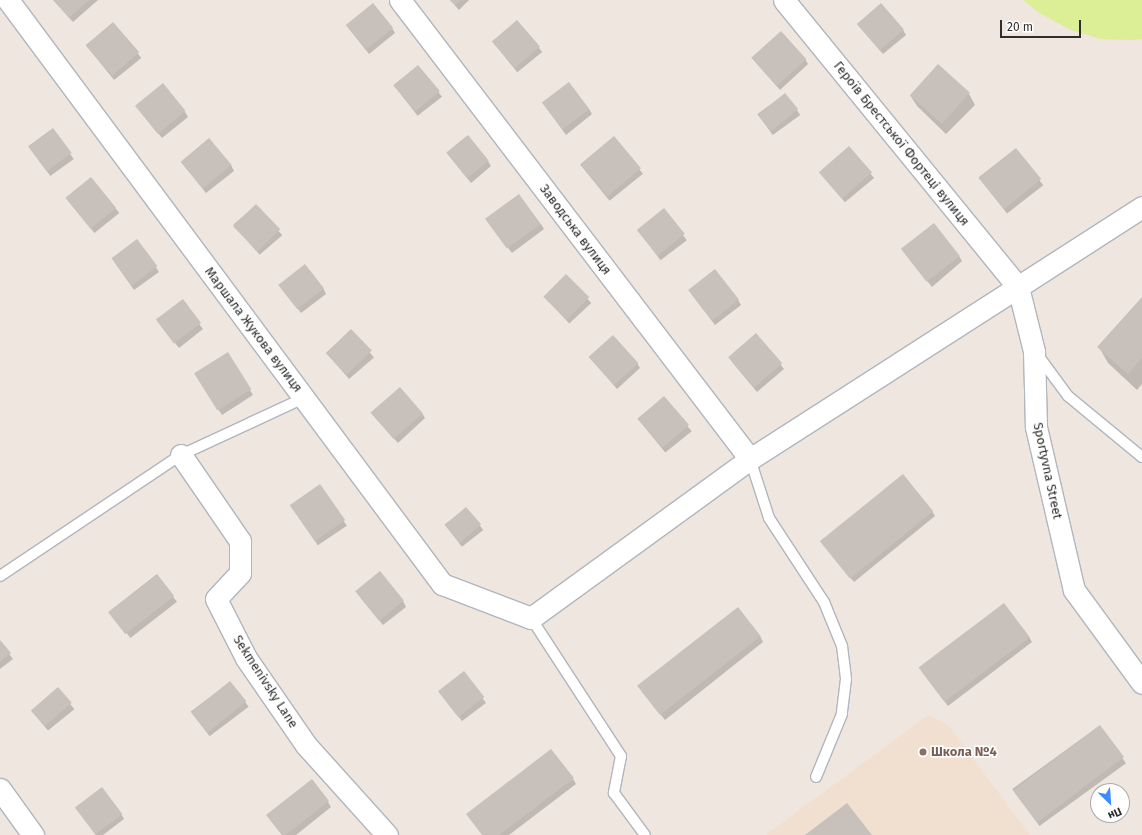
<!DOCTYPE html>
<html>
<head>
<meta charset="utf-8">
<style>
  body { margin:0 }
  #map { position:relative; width:1142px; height:835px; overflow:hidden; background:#efe6e0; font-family:"Fira Sans",sans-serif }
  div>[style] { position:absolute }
  .education>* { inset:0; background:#f1dfd0 }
  .pitch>* { inset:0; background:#dcef97 }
  .shadow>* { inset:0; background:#0003; transform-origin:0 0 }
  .building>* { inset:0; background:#c8c1bb; transform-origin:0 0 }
  .roads { filter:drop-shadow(1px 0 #b0b6be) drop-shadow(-1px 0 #b0b6be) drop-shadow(0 1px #b0b6be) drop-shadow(0 -1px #b0b6be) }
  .lane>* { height:10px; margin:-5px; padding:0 5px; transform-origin:5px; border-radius:5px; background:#fff }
  .street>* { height:21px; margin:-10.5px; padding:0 10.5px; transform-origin:10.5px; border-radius:10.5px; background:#fff }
  .dots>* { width:11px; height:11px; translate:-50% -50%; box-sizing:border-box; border:2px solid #fff; border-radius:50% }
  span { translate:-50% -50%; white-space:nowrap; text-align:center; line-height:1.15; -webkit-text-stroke:3px #fff; paint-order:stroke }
  .street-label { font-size:13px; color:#2e2e2e }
  .education-label { font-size:13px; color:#785e54; font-weight:700 }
  .left { translate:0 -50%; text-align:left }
  .north { position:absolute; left:1090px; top:783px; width:40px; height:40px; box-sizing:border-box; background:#fff; border:1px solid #ababab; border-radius:50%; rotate:155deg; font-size:11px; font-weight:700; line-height:16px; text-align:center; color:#2e2e2e }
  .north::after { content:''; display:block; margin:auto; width:14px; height:18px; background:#3e8aff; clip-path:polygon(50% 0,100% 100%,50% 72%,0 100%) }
  .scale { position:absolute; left:1000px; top:20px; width:81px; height:18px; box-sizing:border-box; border:2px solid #2e2e2e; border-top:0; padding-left:5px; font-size:12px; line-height:14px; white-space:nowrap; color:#2e2e2e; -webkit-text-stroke:3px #fff; paint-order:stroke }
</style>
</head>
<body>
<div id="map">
  <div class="education">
    <i style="clip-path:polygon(928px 715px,948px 725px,1030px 835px,766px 835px)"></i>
  </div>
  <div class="pitch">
    <i style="clip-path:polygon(1023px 0,1142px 0,1142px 39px,1130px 40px,1101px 39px,1071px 30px,1041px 14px)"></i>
  </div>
  <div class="shadow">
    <i style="clip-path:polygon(53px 0,98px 0,73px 22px)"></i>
    <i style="clip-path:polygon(450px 0,469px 0,459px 10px)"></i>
    <i style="left:517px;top:21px;width:40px;height:32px;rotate:51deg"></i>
    <i style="left:113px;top:23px;width:45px;height:35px;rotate:51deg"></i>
    <i style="clip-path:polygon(858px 25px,903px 30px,906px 35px,883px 54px)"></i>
    <i style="clip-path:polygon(392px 28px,395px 33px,369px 54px,350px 30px)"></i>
    <i style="clip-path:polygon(752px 58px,805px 59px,808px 64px,780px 90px)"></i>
    <i style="left:418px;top:66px;width:39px;height:31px;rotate:52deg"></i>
    <i style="left:785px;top:94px;width:26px;height:34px;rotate:54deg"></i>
    <i style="clip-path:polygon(969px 94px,975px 105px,946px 134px,917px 106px,910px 95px)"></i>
    <i style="clip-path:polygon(543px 103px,589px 109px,592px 114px,566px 135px)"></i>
    <i style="clip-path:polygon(140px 111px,185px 112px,188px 117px,162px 138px)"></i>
    <i style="left:52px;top:129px;width:37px;height:29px;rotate:54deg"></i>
    <i style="left:614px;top:138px;width:46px;height:43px;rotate:51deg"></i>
    <i style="left:849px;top:148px;width:39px;height:38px;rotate:50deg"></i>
    <i style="left:1015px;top:149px;width:46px;height:46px;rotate:52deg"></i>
    <i style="clip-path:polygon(447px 153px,488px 161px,491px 166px,471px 183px)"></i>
    <i style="clip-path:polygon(181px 162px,231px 165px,234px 171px,206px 193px)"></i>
    <i style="left:91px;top:178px;width:45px;height:32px;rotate:51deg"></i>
    <i style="left:256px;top:205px;width:40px;height:30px;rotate:49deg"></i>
    <i style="left:664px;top:210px;width:38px;height:33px;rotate:53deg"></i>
    <i style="clip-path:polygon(541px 224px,544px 229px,512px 253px,490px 225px)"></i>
    <i style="clip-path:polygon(137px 240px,159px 272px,134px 290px,115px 263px)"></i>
    <i style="clip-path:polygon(903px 250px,959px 256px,962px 261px,932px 287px)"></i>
    <i style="left:566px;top:276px;width:37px;height:30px;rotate:47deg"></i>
    <i style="clip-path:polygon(280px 286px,323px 288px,326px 294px,301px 313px)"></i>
    <i style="clip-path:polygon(692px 295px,738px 300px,741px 305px,715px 325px)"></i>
    <i style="clip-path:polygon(1142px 299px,1142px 384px,1137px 390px,1108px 363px,1099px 347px)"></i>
    <i style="clip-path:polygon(182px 301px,203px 329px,179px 348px,161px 325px)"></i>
    <i style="left:351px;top:331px;width:35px;height:33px;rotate:49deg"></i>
    <i style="clip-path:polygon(756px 334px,784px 369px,757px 392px,732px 362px)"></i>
    <i style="clip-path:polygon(227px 353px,253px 395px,222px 415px,198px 379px)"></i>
    <i style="clip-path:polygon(590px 357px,637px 363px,640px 368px,617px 389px)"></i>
    <i style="left:664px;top:397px;width:44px;height:34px;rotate:51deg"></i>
    <i style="clip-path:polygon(422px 413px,425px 418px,398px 443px,372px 414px)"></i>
    <i style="left:320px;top:486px;width:48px;height:35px;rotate:56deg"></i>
    <i style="left:466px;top:508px;width:28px;height:27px;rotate:52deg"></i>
    <i style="clip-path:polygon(932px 511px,935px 516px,854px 582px,826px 547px)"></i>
    <i style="left:156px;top:575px;width:34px;height:59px;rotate:52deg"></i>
    <i style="clip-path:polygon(360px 597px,403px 601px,406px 607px,383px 625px)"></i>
    <i style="clip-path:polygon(760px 636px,763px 642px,665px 720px,643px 692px)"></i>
    <i style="clip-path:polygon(1029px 637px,1032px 642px,948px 706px,922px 672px)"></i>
    <i style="clip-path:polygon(0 642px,13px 659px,0 669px)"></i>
    <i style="clip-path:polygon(464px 672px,486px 703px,462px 721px,442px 696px)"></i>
    <i style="left:230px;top:682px;width:31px;height:49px;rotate:53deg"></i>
    <i style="left:58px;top:689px;width:26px;height:34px;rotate:51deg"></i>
    <i style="left:1099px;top:726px;width:46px;height:107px;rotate:54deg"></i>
    <i style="clip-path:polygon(573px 779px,576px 784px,509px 835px,483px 835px)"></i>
    <i style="clip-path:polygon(328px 802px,331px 807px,296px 835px,282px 835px,267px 815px)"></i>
    <i style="clip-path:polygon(79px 812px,121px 814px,124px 819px,103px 835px,96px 835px)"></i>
  </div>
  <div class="building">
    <i style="clip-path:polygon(54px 0,89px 0,69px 18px)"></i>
    <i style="clip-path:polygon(450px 0,461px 0,455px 5px)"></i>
    <i style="left:373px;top:3px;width:32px;height:35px;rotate:51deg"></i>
    <i style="left:881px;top:3px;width:35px;height:32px;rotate:49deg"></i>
    <i style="left:517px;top:20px;width:35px;height:33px;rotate:49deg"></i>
    <i style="left:113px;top:22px;width:40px;height:36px;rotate:49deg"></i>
    <i style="left:781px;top:31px;width:38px;height:40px;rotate:48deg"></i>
    <i style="left:938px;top:64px;width:43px;height:42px;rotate:42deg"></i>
    <i style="left:418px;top:65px;width:34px;height:32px;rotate:50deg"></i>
    <i style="left:569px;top:82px;width:34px;height:34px;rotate:53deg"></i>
    <i style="left:163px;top:83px;width:36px;height:36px;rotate:51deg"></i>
    <i style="left:785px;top:93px;width:21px;height:35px;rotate:51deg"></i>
    <i style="left:53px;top:128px;width:31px;height:31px;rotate:53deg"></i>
    <i style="left:468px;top:135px;width:33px;height:28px;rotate:51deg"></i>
    <i style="left:614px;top:136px;width:42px;height:44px;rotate:50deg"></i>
    <i style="left:209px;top:138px;width:35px;height:37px;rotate:50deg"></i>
    <i style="left:849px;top:146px;width:35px;height:40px;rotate:49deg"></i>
    <i style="left:1016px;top:148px;width:40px;height:48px;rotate:51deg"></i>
    <i style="left:91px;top:177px;width:40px;height:33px;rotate:51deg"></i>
    <i style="left:519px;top:194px;width:37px;height:42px;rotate:54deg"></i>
    <i style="left:256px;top:204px;width:35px;height:32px;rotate:46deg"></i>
    <i style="left:664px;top:208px;width:33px;height:35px;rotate:51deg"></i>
    <i style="left:934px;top:223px;width:42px;height:42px;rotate:52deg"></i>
    <i style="left:137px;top:239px;width:34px;height:32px;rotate:53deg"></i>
    <i style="left:305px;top:264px;width:31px;height:34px;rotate:52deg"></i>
    <i style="left:715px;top:269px;width:39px;height:34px;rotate:52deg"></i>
    <i style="left:566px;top:274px;width:33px;height:32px;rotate:45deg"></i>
    <i style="clip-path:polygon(1142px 297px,1142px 358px,1128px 374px,1097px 347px)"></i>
    <i style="left:183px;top:299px;width:30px;height:34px;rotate:53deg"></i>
    <i style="left:351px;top:329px;width:30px;height:35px;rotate:46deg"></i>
    <i style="left:756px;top:333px;width:40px;height:37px;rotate:49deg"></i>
    <i style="left:613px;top:335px;width:38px;height:33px;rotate:48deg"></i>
    <i style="left:228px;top:352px;width:44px;height:40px;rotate:58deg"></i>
    <i style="left:400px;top:387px;width:35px;height:39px;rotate:49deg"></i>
    <i style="left:664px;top:396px;width:38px;height:35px;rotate:49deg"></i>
    <i style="left:903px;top:474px;width:48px;height:107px;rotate:51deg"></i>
    <i style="left:320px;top:484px;width:44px;height:37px;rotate:55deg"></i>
    <i style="left:466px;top:507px;width:23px;height:28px;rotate:49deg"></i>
    <i style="left:380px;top:571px;width:38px;height:32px;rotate:51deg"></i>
    <i style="left:157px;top:574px;width:28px;height:62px;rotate:52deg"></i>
    <i style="left:1004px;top:603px;width:43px;height:107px;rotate:53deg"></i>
    <i style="left:738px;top:607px;width:37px;height:128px;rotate:52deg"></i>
    <i style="clip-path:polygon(0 640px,11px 653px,0 662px)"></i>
    <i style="left:464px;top:671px;width:33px;height:33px;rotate:52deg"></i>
    <i style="left:230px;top:681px;width:26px;height:50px;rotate:51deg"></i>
    <i style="left:58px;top:687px;width:21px;height:36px;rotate:49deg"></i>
    <i style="left:1100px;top:725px;width:40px;height:109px;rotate:53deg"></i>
    <i style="clip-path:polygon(551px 749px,574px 778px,499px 835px,482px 835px,466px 814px)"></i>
    <i style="clip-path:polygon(312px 779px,329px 801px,286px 835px,282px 835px,266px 815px)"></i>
    <i style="left:102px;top:787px;width:34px;height:34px;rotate:53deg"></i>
    <i style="clip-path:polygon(847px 803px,872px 835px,805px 835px)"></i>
  </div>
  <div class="roads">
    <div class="lane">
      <i style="left:1037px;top:354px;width:52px;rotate:53.6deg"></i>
      <i style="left:1068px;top:396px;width:96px;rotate:39.5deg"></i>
      <i style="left:750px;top:459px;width:62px;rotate:72.1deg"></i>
      <i style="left:769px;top:518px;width:100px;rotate:56.8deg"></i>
      <i style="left:824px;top:602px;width:48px;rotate:67.8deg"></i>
      <i style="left:842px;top:646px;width:33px;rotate:83deg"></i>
      <i style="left:846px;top:679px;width:35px;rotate:97deg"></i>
      <i style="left:842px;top:714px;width:68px;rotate:112.4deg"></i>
      <i style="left:0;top:576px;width:218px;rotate:-33.8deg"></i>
      <i style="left:181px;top:455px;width:136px;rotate:-24.9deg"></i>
      <i style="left:531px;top:618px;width:165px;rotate:56.9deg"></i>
      <i style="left:621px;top:756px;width:38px;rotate:101deg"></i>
      <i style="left:614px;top:793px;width:52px;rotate:53.6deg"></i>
    </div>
    <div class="street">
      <i style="left:8px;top:0;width:728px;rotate:53.38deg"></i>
      <i style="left:442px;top:584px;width:95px;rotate:20.9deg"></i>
      <i style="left:531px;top:618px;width:271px;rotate:-36deg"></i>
      <i style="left:750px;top:459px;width:318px;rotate:-32.7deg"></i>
      <i style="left:1018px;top:287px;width:370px;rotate:-129.2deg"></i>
      <i style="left:400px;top:0;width:577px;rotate:52.67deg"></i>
      <i style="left:1142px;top:207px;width:148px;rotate:147.2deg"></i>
      <i style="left:1018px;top:287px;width:66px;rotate:76deg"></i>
      <i style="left:1034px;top:351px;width:76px;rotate:88.5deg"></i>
      <i style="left:1036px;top:427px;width:167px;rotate:76.9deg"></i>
      <i style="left:1074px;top:590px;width:115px;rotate:53.8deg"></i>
      <i style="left:181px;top:455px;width:104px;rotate:55.5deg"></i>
      <i style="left:240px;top:541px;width:32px;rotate:90deg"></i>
      <i style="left:240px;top:573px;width:35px;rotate:133deg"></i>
      <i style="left:216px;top:599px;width:66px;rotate:63deg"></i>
      <i style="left:246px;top:658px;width:106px;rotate:55.4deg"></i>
      <i style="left:306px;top:745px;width:121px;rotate:48deg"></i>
      <i style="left:0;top:789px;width:57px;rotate:54.3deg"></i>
    </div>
  </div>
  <div class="dots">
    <i style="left:923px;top:752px;background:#8d6e63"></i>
  </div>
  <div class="street-label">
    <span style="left:901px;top:144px;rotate:51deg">Героїв Брестської Фортеці вулиця</span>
    <span style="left:575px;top:230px;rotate:53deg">Заводська вулиця</span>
    <span style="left:253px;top:330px;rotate:53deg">Маршала Жукова вулиця</span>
    <span style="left:1047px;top:471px;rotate:78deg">Sportyvna Street</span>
    <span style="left:265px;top:682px;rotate:57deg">Sekmenivsky Lane</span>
  </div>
  <div class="education-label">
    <span class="left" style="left:931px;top:752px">Школа №4</span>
  </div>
  <div class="north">Пн</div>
  <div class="scale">20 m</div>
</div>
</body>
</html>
